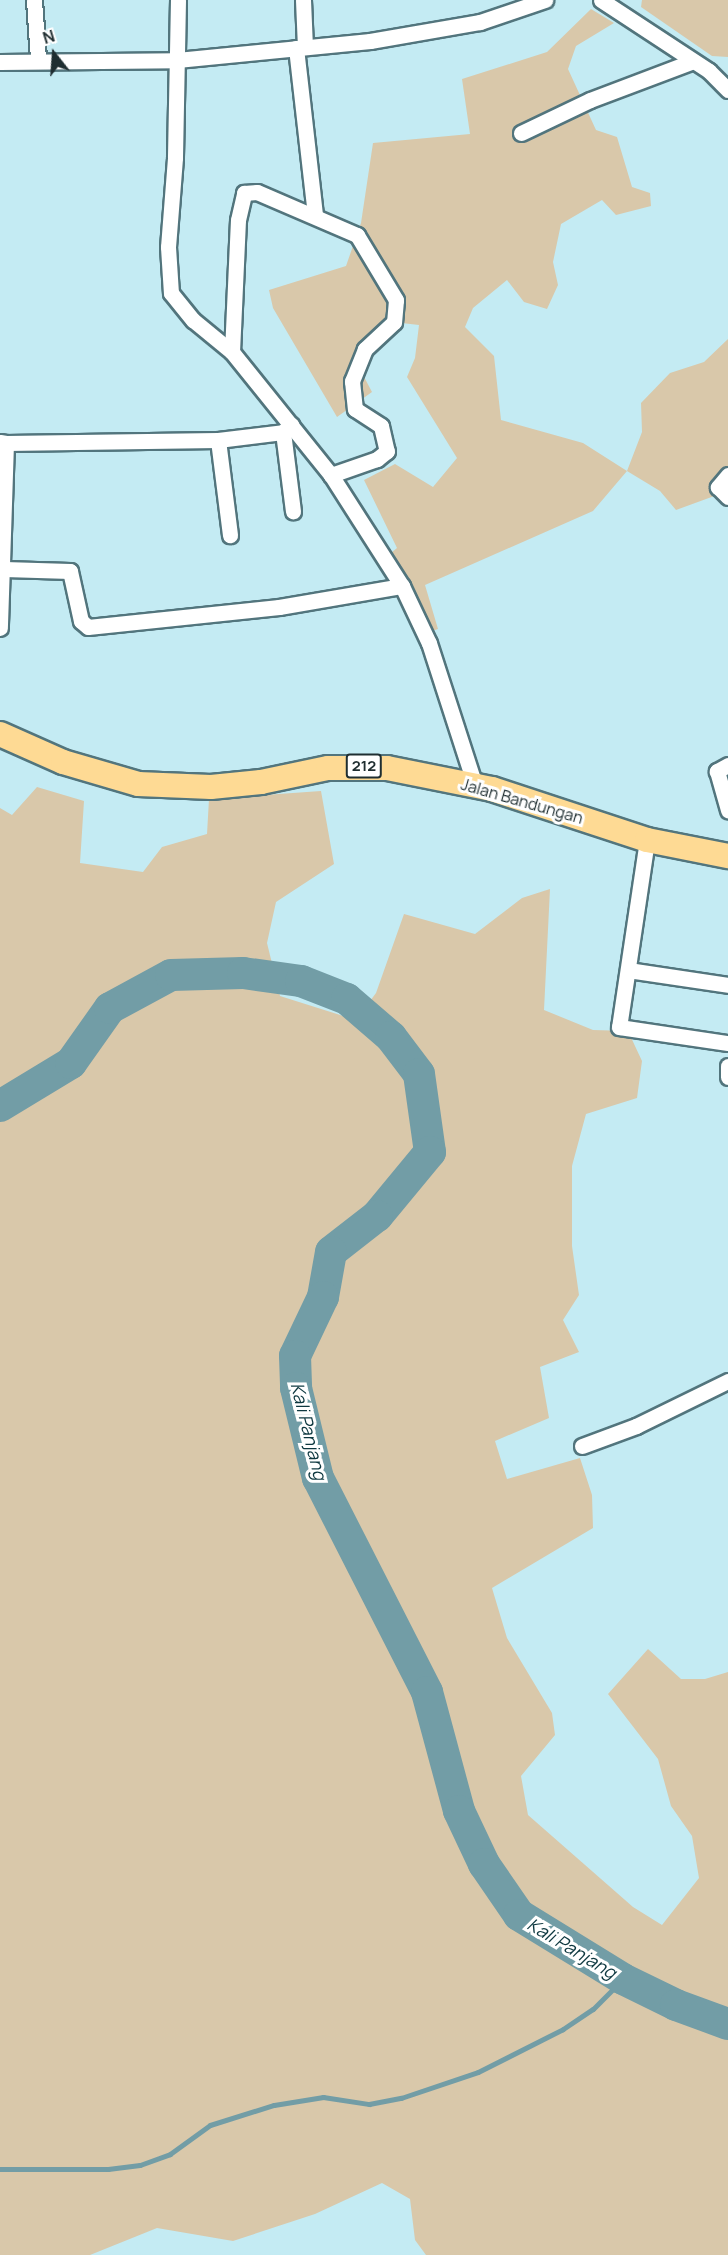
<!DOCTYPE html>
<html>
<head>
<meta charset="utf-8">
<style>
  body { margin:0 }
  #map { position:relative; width:728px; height:2255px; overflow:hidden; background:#c4ebf3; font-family:Manrope,sans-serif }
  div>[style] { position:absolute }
  .green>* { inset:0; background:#d9c8aa }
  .stream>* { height:5px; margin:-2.5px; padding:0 2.5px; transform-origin:2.5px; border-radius:2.5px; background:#729da6 }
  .river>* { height:32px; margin:-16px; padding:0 16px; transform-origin:16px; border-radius:16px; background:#729da6 }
  .roads { filter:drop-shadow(2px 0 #52757d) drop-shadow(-2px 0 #52757d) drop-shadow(0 2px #52757d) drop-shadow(0 -2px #52757d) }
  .street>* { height:15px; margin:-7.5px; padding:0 7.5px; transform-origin:7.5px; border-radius:7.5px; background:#fff }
  .primary>* { height:24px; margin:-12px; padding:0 12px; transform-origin:12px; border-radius:12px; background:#feda94 }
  span { translate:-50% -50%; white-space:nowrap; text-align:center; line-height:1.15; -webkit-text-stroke:6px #fff; paint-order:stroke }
  .shield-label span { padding:2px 4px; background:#fff; border:2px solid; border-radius:4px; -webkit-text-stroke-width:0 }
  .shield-label { font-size:15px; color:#1f2e31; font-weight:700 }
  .street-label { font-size:16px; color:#1f2e31 }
  .water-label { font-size:18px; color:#0d373f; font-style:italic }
  .north { position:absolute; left:24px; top:24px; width:60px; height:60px; -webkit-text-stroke:4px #fff; paint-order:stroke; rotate:343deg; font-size:16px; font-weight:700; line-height:24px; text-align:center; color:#1f2e31 }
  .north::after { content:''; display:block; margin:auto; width:21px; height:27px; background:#1f2e31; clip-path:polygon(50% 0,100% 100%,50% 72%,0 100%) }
</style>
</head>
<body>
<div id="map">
  <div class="green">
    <i style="clip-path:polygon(642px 0,728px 0,728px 57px,712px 56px,641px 7px)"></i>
    <i style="clip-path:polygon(591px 9px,614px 23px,576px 46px,568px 69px,596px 130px,617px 137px,632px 187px,650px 193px,651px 206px,616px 215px,602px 200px,561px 224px,553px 262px,558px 285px,547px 309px,524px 302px,507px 280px,473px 308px,465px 327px,494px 356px,501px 420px,583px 443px,627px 471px,642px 432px,641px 403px,670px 373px,704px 362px,728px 339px,728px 491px,676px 510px,660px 491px,627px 471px,593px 511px,425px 585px,438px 629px,417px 636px,379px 563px,397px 548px,364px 480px,395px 464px,433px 487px,457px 458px,407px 377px,415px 358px,419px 325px,384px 321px,353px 356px,372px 392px,337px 417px,273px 308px,269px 290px,346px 266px,361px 223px,373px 143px,470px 134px,462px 79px,547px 52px)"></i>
    <i style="clip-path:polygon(37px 787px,84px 801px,80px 863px,143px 872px,162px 847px,207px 834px,209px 799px,321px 791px,334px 864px,276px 902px,267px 943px,280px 996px,356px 1020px,376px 993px,404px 914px,475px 934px,522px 898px,550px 889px,544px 1010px,593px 1030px,628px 1031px,642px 1061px,637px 1098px,586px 1114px,572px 1166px,572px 1246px,579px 1295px,563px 1320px,579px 1352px,540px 1367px,549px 1418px,495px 1441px,507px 1479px,580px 1458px,592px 1495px,593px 1528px,492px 1588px,507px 1638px,552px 1713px,555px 1735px,521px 1776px,528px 1815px,633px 1907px,662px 1925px,699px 1878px,692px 1836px,671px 1806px,658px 1759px,608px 1694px,648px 1649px,681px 1679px,705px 1679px,728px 1672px,728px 2255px,426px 2255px,415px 2240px,410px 2199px,382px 2183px,315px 2214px,233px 2241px,157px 2228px,90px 2255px,0 2255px,0 808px,12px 815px)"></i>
  </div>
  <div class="stream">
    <i style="left:0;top:2169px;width:108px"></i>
    <i style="left:108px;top:2169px;width:32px;rotate:-7deg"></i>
    <i style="left:140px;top:2165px;width:32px;rotate:-20deg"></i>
    <i style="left:170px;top:2154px;width:49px;rotate:-35.9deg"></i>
    <i style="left:210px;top:2125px;width:67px;rotate:-17.4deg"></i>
    <i style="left:274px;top:2105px;width:50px;rotate:-9.3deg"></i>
    <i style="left:323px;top:2097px;width:47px;rotate:8.7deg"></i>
    <i style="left:369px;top:2104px;width:33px;rotate:-11deg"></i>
    <i style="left:401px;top:2098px;width:81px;rotate:-18.7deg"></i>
    <i style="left:478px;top:2072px;width:95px;rotate:-26.8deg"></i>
    <i style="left:563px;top:2029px;width:36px;rotate:-34deg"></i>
    <i style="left:593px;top:2009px;width:42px;rotate:-45deg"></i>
  </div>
  <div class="river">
    <i style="left:0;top:1106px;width:83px;rotate:-31.2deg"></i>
    <i style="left:71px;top:1063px;width:67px;rotate:-54.7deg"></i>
    <i style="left:110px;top:1008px;width:69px;rotate:-28.4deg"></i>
    <i style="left:171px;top:975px;width:72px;rotate:-1.6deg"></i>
    <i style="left:243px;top:973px;width:59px;rotate:7.9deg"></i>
    <i style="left:301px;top:981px;width:49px;rotate:21.4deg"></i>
    <i style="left:347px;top:999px;width:58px;rotate:40.8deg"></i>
    <i style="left:391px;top:1037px;width:46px;rotate:52.9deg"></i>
    <i style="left:419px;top:1074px;width:79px;rotate:82deg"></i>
    <i style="left:430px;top:1152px;width:83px;rotate:129.6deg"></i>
    <i style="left:377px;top:1216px;width:58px;rotate:142deg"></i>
    <i style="left:331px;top:1252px;width:46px;rotate:100.1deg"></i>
    <i style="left:323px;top:1297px;width:65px;rotate:115.4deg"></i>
    <i style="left:295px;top:1356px;width:32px;rotate:88deg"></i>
    <i style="left:296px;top:1388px;width:93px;rotate:76.3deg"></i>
    <i style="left:318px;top:1478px;width:240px;rotate:63deg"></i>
    <i style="left:427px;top:1692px;width:123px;rotate:74.9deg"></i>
    <i style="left:459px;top:1811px;width:59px;rotate:64.7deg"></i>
    <i style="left:484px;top:1864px;width:62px;rotate:55.5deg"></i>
    <i style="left:519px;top:1915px;width:122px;rotate:31.6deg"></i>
    <i style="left:623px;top:1979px;width:59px;rotate:26.1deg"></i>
    <i style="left:676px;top:2005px;width:55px;rotate:20.1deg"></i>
  </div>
  <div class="roads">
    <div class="street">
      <i style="left:34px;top:0;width:59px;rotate:86.1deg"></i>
      <i style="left:178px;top:0;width:158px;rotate:91.1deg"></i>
      <i style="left:175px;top:158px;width:89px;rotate:94.5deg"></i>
      <i style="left:168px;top:247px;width:46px;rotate:86.3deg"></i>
      <i style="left:171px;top:293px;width:35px;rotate:51deg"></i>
      <i style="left:193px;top:320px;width:50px;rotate:39.4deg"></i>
      <i style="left:232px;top:352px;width:158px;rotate:51.2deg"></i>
      <i style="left:331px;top:475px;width:132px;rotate:57.4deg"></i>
      <i style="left:402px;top:586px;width:63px;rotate:64.7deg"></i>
      <i style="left:429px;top:643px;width:143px;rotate:72.1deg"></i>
      <i style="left:473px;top:779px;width:13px;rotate:29deg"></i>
      <i style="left:303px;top:0;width:47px;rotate:87.6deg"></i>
      <i style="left:601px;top:0;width:129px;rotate:33.3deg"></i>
      <i style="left:709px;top:71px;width:27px;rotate:45deg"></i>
      <i style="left:296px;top:48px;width:169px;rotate:83.5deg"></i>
      <i style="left:0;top:62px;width:177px;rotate:-0.6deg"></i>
      <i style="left:177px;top:60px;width:194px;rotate:-5.6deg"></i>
      <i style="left:370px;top:41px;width:112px;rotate:-9.8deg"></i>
      <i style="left:480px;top:22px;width:69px;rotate:-18.7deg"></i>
      <i style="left:521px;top:133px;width:76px;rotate:-25.6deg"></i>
      <i style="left:590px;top:100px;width:110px;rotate:-20.7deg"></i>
      <i style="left:232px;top:352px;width:132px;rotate:-87.4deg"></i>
      <i style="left:238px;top:220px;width:28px;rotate:-77deg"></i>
      <i style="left:244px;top:193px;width:13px;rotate:-4deg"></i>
      <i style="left:257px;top:192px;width:109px;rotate:23.3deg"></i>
      <i style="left:357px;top:235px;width:76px;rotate:59deg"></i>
      <i style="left:396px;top:300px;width:22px;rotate:95deg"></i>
      <i style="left:394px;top:322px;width:40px;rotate:137deg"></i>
      <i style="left:365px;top:349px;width:35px;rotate:112deg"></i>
      <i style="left:352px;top:381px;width:28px;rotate:84deg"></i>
      <i style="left:355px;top:409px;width:31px;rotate:33deg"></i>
      <i style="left:381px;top:426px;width:26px;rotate:77deg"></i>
      <i style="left:387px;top:451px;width:13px;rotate:141deg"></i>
      <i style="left:377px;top:459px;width:49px;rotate:160.8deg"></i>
      <i style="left:283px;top:432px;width:80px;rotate:82.8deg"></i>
      <i style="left:218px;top:440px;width:96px;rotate:82.8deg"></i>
      <i style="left:0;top:442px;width:6px;rotate:9deg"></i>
      <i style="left:6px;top:443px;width:185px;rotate:91.9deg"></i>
      <i style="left:6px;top:443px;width:212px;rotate:-0.8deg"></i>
      <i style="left:218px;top:440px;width:65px;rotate:-7deg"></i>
      <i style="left:283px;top:432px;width:11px;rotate:-41deg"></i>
      <i style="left:728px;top:475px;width:16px;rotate:130deg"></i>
      <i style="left:718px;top:487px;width:14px;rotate:45deg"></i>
      <i style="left:4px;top:569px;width:66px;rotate:1.7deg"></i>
      <i style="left:70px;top:571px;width:51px;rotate:77.6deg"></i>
      <i style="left:81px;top:621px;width:9px;rotate:41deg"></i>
      <i style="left:88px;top:627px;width:192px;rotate:-6deg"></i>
      <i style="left:279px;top:607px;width:125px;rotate:-9.7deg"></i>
      <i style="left:728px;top:765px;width:13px;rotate:151deg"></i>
      <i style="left:717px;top:771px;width:41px;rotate:74.2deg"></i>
      <i style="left:647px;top:840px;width:189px;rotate:98.5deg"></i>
      <i style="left:619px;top:1027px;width:110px;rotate:8.4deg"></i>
      <i style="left:628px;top:970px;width:101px;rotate:8.5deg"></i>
      <i style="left:728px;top:1066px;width:11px;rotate:90deg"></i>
      <i style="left:582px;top:1446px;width:58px;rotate:-20.3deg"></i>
      <i style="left:636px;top:1426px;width:102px;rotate:-26.1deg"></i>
    </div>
    <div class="primary">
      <i style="left:0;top:734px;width:69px;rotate:24deg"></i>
      <i style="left:63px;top:762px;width:78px;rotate:16.3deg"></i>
      <i style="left:138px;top:784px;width:73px;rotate:2.4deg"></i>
      <i style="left:211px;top:787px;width:50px;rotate:-5.7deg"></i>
      <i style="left:261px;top:782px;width:68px;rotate:-11.8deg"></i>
      <i style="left:328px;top:768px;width:59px"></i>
      <i style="left:387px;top:768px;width:107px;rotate:11.3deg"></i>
      <i style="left:492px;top:789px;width:163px;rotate:18.2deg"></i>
      <i style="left:647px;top:840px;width:83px;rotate:11.2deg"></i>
    </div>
  </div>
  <div class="shield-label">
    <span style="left:364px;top:766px">212</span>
  </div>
  <div class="street-label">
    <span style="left:522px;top:801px;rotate:16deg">Jalan Bandungan</span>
  </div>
  <div class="water-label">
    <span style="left:309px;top:1431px;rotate:76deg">Kali Panjang</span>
    <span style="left:572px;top:1948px;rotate:31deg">Kali Panjang</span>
  </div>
  <div class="north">N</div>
</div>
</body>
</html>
